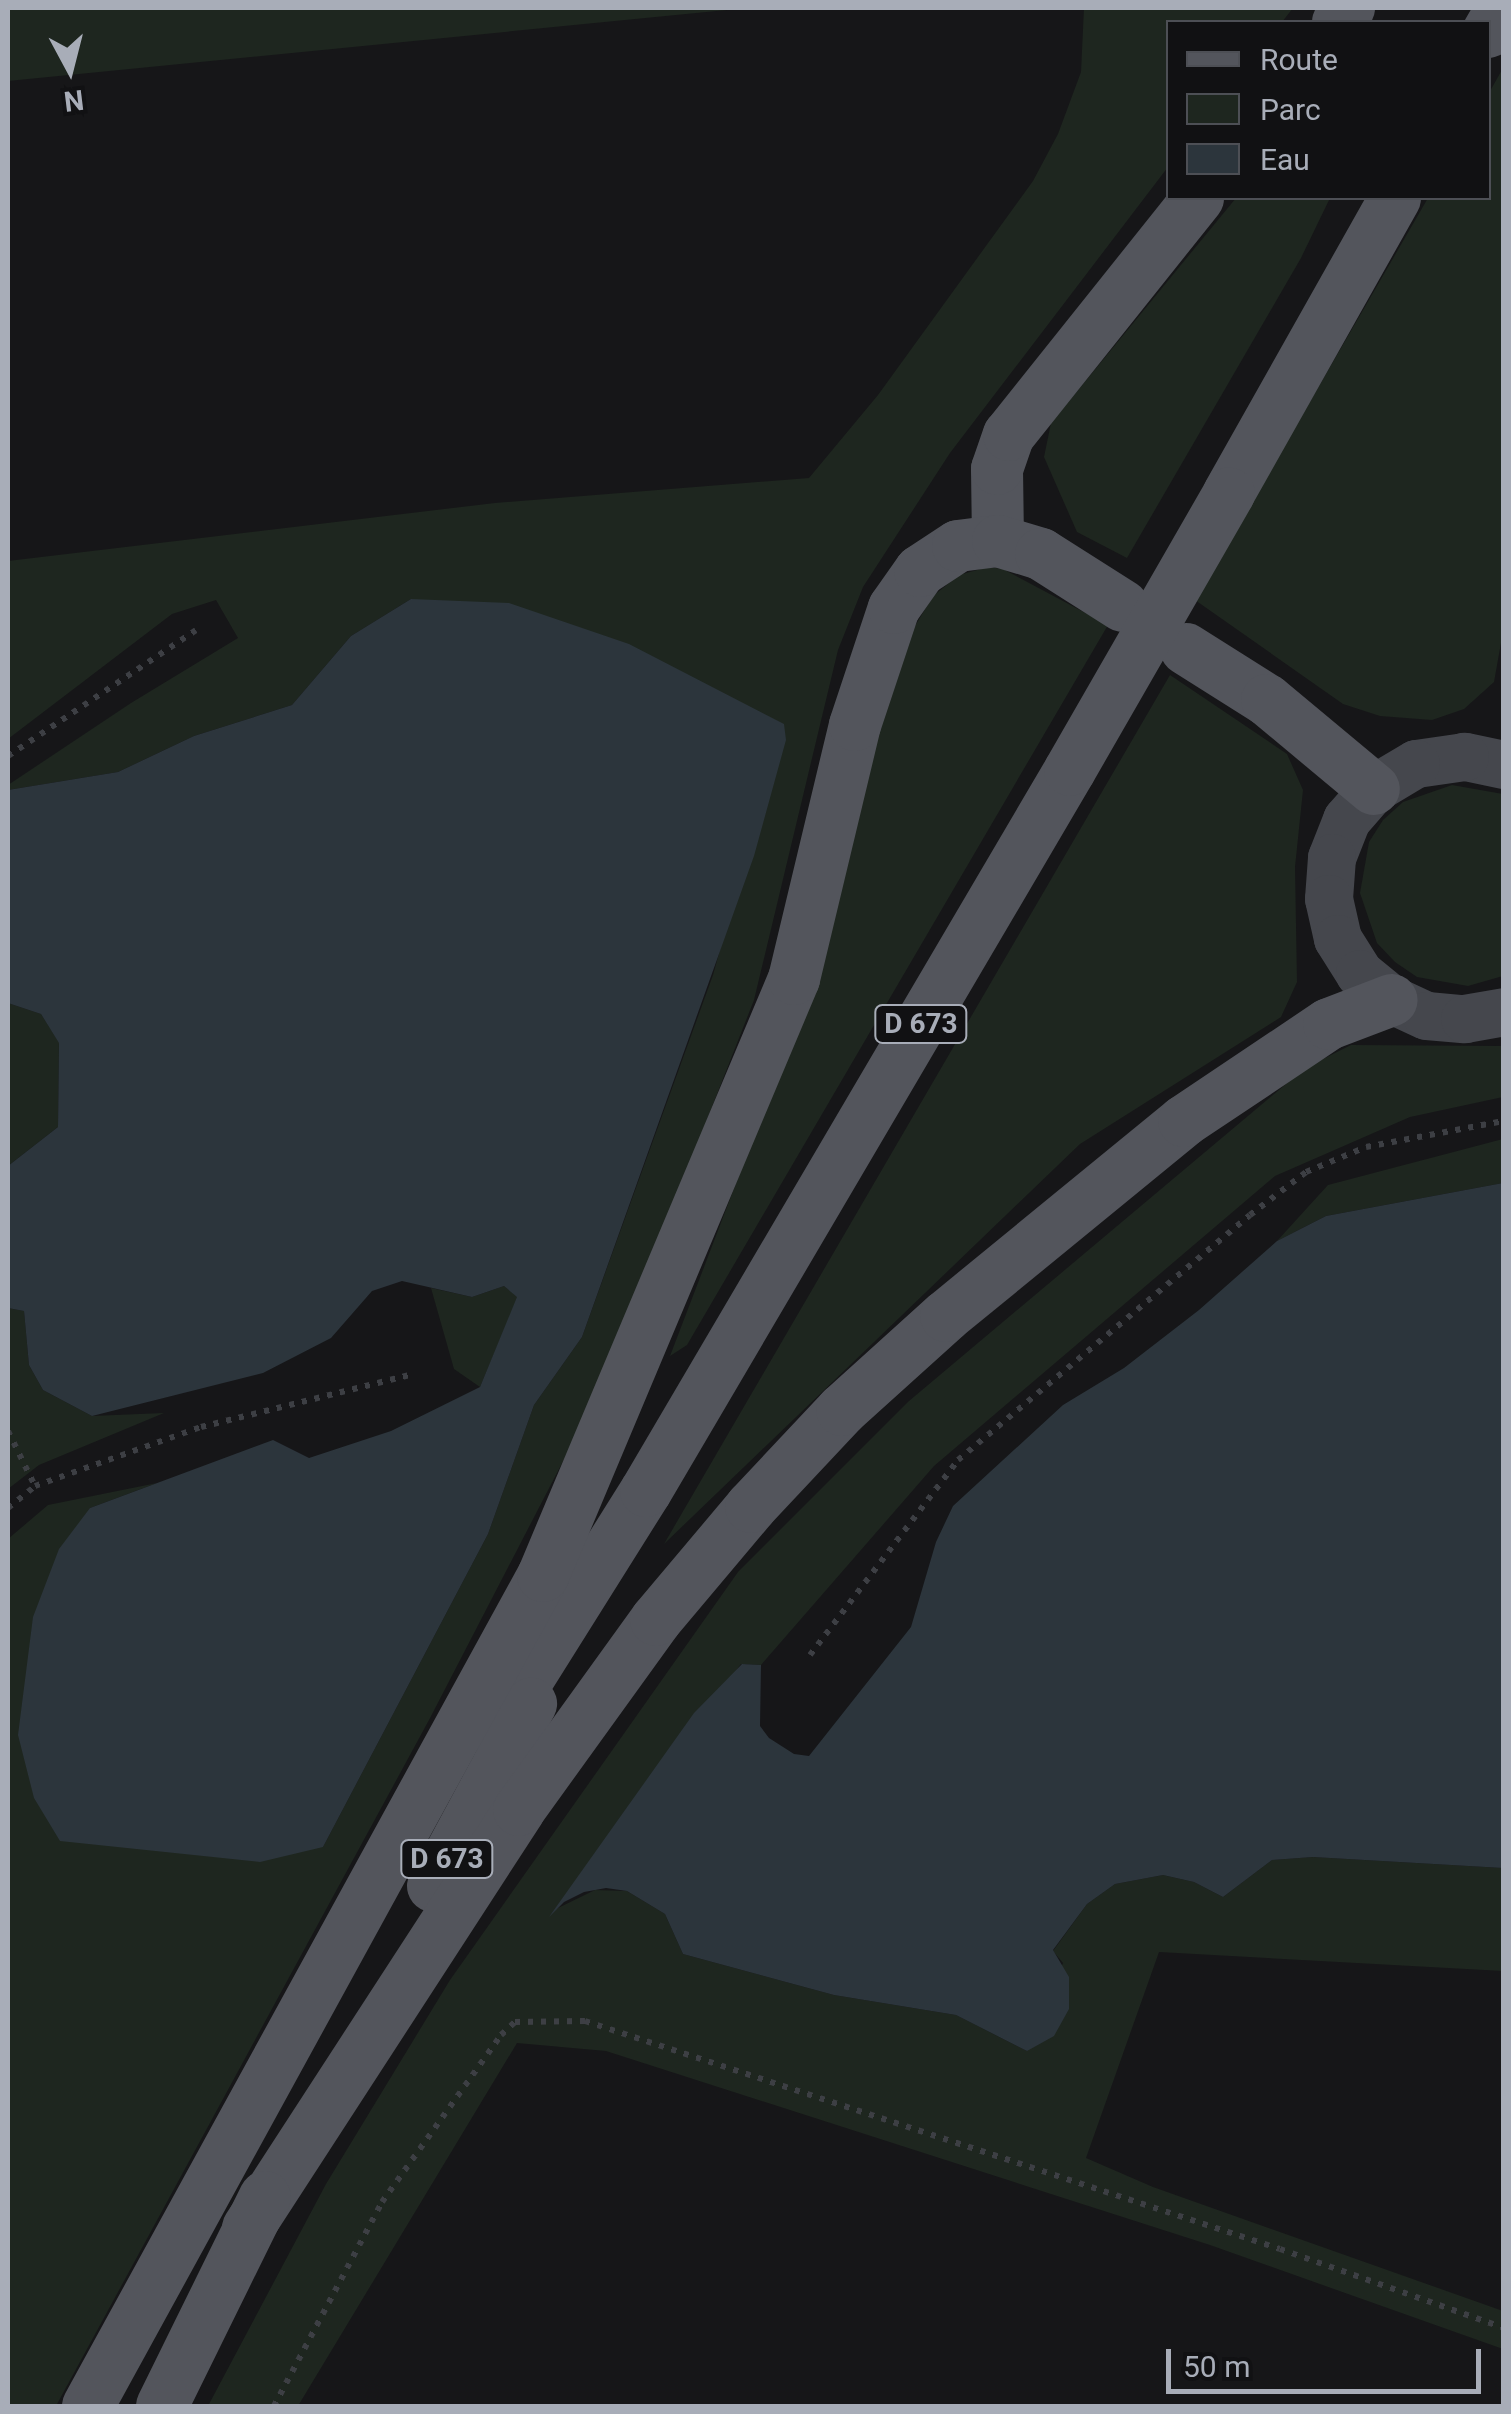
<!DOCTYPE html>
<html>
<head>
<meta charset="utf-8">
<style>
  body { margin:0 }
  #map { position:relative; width:1511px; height:2414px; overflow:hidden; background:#161618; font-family:Roboto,sans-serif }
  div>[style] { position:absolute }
  .green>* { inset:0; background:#1e261f }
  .water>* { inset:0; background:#2c353c }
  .path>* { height:6px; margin-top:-3px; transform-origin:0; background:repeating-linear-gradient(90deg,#3d3f44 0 5px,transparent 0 13px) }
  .secondary>* { height:48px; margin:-24px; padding:0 24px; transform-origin:24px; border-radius:24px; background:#45474d }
  .primary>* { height:52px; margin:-26px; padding:0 26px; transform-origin:26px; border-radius:26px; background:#53555c }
  .primary-bridge>* { height:52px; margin:-26px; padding:0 26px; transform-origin:26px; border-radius:26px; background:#53555c }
  span { translate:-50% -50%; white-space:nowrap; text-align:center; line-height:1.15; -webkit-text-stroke:8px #111113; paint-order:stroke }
  .shield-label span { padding:2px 8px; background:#111113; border:2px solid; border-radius:8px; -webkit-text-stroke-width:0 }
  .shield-label { font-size:28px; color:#a8adb8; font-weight:700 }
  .frame { position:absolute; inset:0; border:10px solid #a8adb8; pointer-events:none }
  .legend { position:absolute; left:1166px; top:20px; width:325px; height:180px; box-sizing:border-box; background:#111113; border:2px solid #4d4f55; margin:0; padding:12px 18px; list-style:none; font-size:30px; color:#a8adb8 }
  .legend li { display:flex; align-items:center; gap:20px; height:50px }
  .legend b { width:50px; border:2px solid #4d4f55 }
  .north { position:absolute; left:20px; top:20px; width:100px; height:100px; -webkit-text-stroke:8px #111113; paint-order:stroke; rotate:173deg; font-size:28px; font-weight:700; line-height:40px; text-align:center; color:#a8adb8 }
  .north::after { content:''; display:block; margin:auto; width:35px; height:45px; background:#a8adb8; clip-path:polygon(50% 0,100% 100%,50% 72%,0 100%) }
  .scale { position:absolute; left:1166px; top:2349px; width:315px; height:45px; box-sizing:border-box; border:5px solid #a8adb8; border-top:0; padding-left:12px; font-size:30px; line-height:35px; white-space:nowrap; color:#a8adb8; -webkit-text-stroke:8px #111113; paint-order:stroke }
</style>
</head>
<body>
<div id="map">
  <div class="green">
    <i style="clip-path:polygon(8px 8px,747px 8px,8px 81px)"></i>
    <i style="clip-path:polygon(1084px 8px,1293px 8px,1282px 22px,1168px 22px,1168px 167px,950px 453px,863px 587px,838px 650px,754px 1000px,603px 1384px,429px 1720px,56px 2406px,8px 2406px,8px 1539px,48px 1505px,157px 1483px,90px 1508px,323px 1847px,488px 1534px,534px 1405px,582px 1337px,713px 975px,783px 724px,411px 599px,351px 636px,292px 705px,194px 736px,118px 772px,8px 790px,8px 785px,131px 703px,238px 638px,216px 600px,172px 614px,8px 739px,8px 561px,495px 503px,809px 478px,878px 395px,1033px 181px,1058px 134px,1081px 72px)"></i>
    <i style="clip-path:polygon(1503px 68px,1504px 626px,1494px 682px,1464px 709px,1432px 720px,1380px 716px,1343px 704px,1195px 600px,1428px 198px,1488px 198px,1489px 93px)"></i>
    <i style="clip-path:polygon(1236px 198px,1330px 198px,1301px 258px,1127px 558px,1077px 532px,1044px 457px,1051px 423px)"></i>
    <i style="clip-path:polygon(988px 567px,1003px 569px,1108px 625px,687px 1345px,670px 1356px,808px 995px,888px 690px,909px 636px,933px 596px,959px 575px)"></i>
    <i style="clip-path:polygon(1170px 675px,1287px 754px,1303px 790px,1295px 867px,1297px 982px,1281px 1017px,1080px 1144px,664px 1544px)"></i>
    <i style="clip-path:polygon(1452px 785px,1503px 794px,1503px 976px,1468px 986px,1417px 977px,1395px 962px,1377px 943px,1360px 893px,1369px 842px,1383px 820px,1403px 802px)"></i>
    <i style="clip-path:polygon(8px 1003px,41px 1014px,59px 1042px,58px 1127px,8px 1166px)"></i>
    <i style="clip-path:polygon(1351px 1045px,1503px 1046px,1503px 1097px,1410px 1117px,1275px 1176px,934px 1466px,761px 1665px,741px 1664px,556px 1909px,595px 1890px,627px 1891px,665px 1914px,683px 1954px,834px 1995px,956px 2015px,1027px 2051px,1063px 1963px,1053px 1951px,1087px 1904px,1115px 1884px,1163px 1875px,1194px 1882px,1223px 1897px,1272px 1860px,1313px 1857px,1503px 1868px,1503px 1971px,1159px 1952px,1086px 2158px,1153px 2187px,1503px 2311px,1503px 2349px,1210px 2245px,606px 2051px,517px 2043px,298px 2406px,208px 2406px,326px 2184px,450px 1980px,738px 1572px,909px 1401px,1305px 1068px)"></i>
    <i style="clip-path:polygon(1503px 1139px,1503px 1183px,1326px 1216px,1277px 1241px,1328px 1185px)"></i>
    <i style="clip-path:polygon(504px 1286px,518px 1297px,480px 1387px,454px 1369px,431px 1288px,472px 1297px)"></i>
    <i style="clip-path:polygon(8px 1308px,24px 1311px,29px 1365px,43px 1390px,92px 1416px,164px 1413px,39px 1465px,8px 1489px)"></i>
  </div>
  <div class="water">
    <i style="clip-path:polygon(411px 599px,509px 603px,629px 644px,784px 724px,786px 740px,754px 856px,582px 1337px,534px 1405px,488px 1534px,323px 1847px,260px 1862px,60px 1841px,34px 1798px,18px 1735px,33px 1617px,59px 1549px,90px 1508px,273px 1440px,309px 1458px,391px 1431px,480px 1387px,517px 1297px,504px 1286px,472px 1297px,402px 1281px,372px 1291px,331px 1338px,263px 1373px,92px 1416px,43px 1390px,29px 1365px,24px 1311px,8px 1308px,8px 1166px,58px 1127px,59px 1043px,41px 1014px,8px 1003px,8px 790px,118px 772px,194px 736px,292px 705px,351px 636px)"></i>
    <i style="clip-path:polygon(1503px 1183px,1503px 1868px,1313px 1857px,1272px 1860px,1223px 1897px,1194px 1882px,1163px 1875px,1115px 1884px,1087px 1904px,1053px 1950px,1069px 1977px,1069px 2009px,1054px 2036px,1027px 2051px,956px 2015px,834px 1995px,683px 1954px,665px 1914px,627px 1891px,606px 1888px,584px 1892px,564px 1902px,549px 1917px,694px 1713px,742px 1664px,761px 1665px,760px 1726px,769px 1738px,794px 1754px,809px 1756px,911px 1627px,936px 1542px,953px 1506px,1063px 1405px,1124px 1368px,1199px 1310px,1277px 1241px,1326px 1216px)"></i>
  </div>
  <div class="path">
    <i style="left:8px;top:756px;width:226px;rotate:-33.8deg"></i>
    <i style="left:8px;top:1431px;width:61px;rotate:63.9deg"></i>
    <i style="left:8px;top:1508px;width:35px;rotate:-39deg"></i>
    <i style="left:35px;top:1486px;width:176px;rotate:-19.6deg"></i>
    <i style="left:201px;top:1427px;width:215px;rotate:-14deg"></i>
    <i style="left:810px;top:1655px;width:245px;rotate:-52.8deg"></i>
    <i style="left:958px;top:1460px;width:381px;rotate:-40deg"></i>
    <i style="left:1250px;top:1215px;width:71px;rotate:-37.5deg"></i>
    <i style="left:1306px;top:1172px;width:65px;rotate:-22.6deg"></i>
    <i style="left:1366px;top:1147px;width:140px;rotate:-10.7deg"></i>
    <i style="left:274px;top:2406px;width:231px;rotate:-62.1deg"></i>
    <i style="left:382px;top:2202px;width:205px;rotate:-54.5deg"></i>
    <i style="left:501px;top:2035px;width:19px;rotate:-43deg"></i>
    <i style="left:515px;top:2022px;width:70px;rotate:-0.8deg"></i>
    <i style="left:585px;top:2021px;width:731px;rotate:18.16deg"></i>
    <i style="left:1280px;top:2249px;width:238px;rotate:19.4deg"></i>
  </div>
  <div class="secondary">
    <i style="left:1504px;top:765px;width:40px;rotate:-168deg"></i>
    <i style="left:1465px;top:757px;width:49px;rotate:171.9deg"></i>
    <i style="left:1416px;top:764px;width:49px;rotate:149.2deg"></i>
    <i style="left:1374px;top:789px;width:41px;rotate:131.1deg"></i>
    <i style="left:1347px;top:820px;width:41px;rotate:111.5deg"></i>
    <i style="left:1332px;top:858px;width:41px;rotate:94.2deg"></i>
    <i style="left:1329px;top:899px;width:41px;rotate:77.3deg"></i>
    <i style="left:1338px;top:939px;width:41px;rotate:57.8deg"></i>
    <i style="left:1360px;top:974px;width:41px;rotate:39.1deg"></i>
    <i style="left:1392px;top:1000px;width:38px;rotate:25deg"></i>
    <i style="left:1427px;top:1016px;width:38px;rotate:5deg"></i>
    <i style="left:1465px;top:1019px;width:40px;rotate:-10deg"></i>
  </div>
  <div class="primary">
    <i style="left:1338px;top:22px;width:18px;rotate:-52deg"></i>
    <i style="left:1488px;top:32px;width:28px;rotate:-60deg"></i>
    <i style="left:1229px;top:493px;width:338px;rotate:-60.6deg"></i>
    <i style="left:998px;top:541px;width:72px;rotate:-90.8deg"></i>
    <i style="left:997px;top:469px;width:36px;rotate:-71deg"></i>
    <i style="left:1009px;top:435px;width:303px;rotate:-51.4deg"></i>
    <i style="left:1186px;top:649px;width:96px;rotate:32.2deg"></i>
    <i style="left:1267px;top:700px;width:139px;rotate:39.8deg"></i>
    <i style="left:496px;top:1730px;width:282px;rotate:-57.9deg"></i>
    <i style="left:646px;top:1491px;width:836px;rotate:-59.54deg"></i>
    <i style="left:433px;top:1886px;width:207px;rotate:-61.7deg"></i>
    <i style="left:248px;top:2228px;width:498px;rotate:-57deg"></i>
    <i style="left:519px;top:1810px;width:234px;rotate:-54.2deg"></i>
    <i style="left:656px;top:1620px;width:148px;rotate:-49.9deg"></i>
    <i style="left:751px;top:1507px;width:133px;rotate:-46.8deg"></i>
    <i style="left:842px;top:1410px;width:140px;rotate:-42.1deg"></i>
    <i style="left:946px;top:1316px;width:308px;rotate:-39.3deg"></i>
    <i style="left:1184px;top:1121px;width:174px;rotate:-33.8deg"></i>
    <i style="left:1329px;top:1024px;width:67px;rotate:-20.9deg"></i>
    <i style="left:88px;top:2406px;width:947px;rotate:-61.27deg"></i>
    <i style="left:543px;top:1576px;width:648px;rotate:-67.2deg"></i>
    <i style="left:794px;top:979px;width:261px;rotate:-76.5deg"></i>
    <i style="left:855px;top:725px;width:123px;rotate:-71.6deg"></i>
    <i style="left:894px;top:608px;width:45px;rotate:-54.9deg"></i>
    <i style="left:920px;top:571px;width:45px;rotate:-33.3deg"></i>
    <i style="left:958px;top:546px;width:40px;rotate:-7.1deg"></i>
    <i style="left:998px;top:541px;width:45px;rotate:16.8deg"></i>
    <i style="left:1041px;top:554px;width:97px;rotate:32.4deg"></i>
    <i style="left:162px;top:2406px;width:233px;rotate:-63.8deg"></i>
  </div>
  <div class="primary-bridge">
    <i style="left:1070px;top:770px;width:319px;rotate:-60.1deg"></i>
  </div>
  <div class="shield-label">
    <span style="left:921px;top:1024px">D 673</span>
    <span style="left:447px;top:1859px">D 673</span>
  </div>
  <div class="frame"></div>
  <ul class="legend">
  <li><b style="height:12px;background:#53555c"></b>Route</li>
  <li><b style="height:28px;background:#1e261f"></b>Parc</li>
  <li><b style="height:28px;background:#2c353c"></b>Eau</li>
  </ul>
  <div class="north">N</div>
  <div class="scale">50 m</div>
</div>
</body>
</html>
